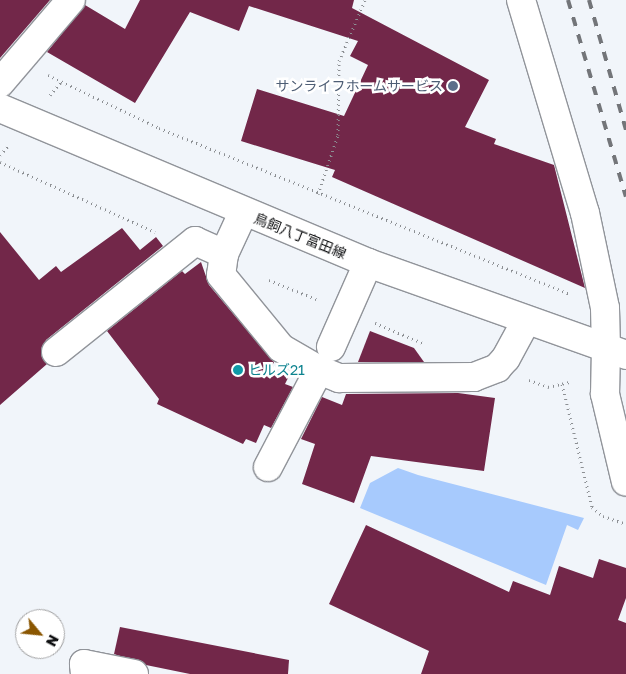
<!DOCTYPE html>
<html>
<head>
<meta charset="utf-8">
<style>
  body { margin:0 }
  #map { position:relative; width:626px; height:674px; overflow:hidden; background:#f1f5fa; font-family:"Golos Text","Noto Sans JP",sans-serif }
  div>[style] { position:absolute }
  .green>* { inset:0; background:#a7cafd }
  .building>* { inset:0; background:#722749 }
  .path>* { height:3px; margin-top:-1.5px; transform-origin:0; background:repeating-linear-gradient(90deg,#8c8f93 0 1px,transparent 0 5px) }
  .roads { filter:drop-shadow(1px 0 #91949a) drop-shadow(-1px 0 #91949a) drop-shadow(0 1px #91949a) drop-shadow(0 -1px #91949a) }
  .minor>* { height:28px; margin:-14px; padding:0 14px; transform-origin:14px; border-radius:14px; background:#fff }
  .tertiary>* { height:28px; margin:-14px; padding:0 14px; transform-origin:14px; border-radius:14px; background:#fff }
  .secondary>* { height:28px; margin:-14px; padding:0 14px; transform-origin:14px; border-radius:14px; background:#fff }
  .rail>* { height:4px; margin-top:-2px; transform-origin:0; background:repeating-linear-gradient(90deg,#737579 0 9px,transparent 0 18px) }
  .dots>* { width:14px; height:14px; translate:-50% -50%; box-sizing:border-box; border:2px solid #fff; border-radius:50% }
  span { translate:-50% -50%; white-space:nowrap; text-align:center; line-height:1.15; -webkit-text-stroke:5px #fff; paint-order:stroke }
  .service-label { font-size:14px; color:#4e5e75 }
  .right { translate:-100% -50%; text-align:right }
  .street-label { font-size:14px; color:#0e0f11 }
  .culture-label { font-size:14px; color:#0d838f }
  .left { translate:0 -50%; text-align:left }
  .north { position:absolute; left:15px; top:609px; width:50px; height:50px; box-sizing:border-box; background:#fff; border:1px solid #9f9fa0; border-radius:50%; rotate:118deg; font-size:14px; font-weight:700; line-height:20px; text-align:center; color:#0e0f11 }
  .north::after { content:''; display:block; margin:auto; width:18px; height:22px; background:#8a5601; clip-path:polygon(50% 0,100% 100%,50% 72%,0 100%) }
</style>
</head>
<body>
<div id="map">
  <div class="green">
    <i style="clip-path:polygon(398px 468px,418px 475px,584px 518px,578px 530px,567px 525px,546px 585px,360px 508px,370px 483px)"></i>
  </div>
  <div class="building">
    <i style="clip-path:polygon(0 0,50px 0,0 58px)"></i>
    <i style="clip-path:polygon(140px 0,354px 0,352px 8px,489px 80px,465px 127px,496px 139px,494px 144px,554px 165px,585px 288px,332px 177px,335px 170px,241px 141px,257px 89px,344px 116px,368px 65px,350px 56px,358px 41px,249px 6px,239px 31px,190px 12px,135px 103px,47px 52px,85px 5px,125px 29px)"></i>
    <i style="clip-path:polygon(122px 228px,140px 250px,156px 237px,163px 246px,46px 340px,41px 354px,47px 364px,0 405px,0 232px,39px 280px,56px 266px,61px 272px)"></i>
    <i style="clip-path:polygon(201px 262px,209px 285px,274px 362px,271px 368px,289px 376px,285px 384px,293px 387px,271px 428px,264px 425px,256px 443px,246px 439px,243px 444px,157px 404px,159px 399px,107px 331px,182px 271px,185px 274px)"></i>
    <i style="clip-path:polygon(370px 331px,414px 348px,424px 362px,358px 362px)"></i>
    <i style="clip-path:polygon(458px 393px,495px 398px,484px 471px,371px 456px,354px 503px,302px 484px,315px 444px,301px 439px,322px 397px,342px 405px,346px 394px)"></i>
    <i style="clip-path:polygon(366px 525px,509px 592px,513px 581px,550px 595px,559px 566px,593px 578px,599px 559px,626px 568px,626px 598px,618px 620px,626px 623px,626px 674px,421px 674px,429px 651px,329px 604px)"></i>
    <i style="clip-path:polygon(120px 627px,289px 660px,288px 674px,190px 674px,146px 665px,114px 654px)"></i>
  </div>
  <div class="path">
    <i style="left:48px;top:75px;width:123px;rotate:25.5deg"></i>
    <i style="left:159px;top:128px;width:443px;rotate:22deg"></i>
    <i style="left:50px;top:95px;width:17px;rotate:-50deg"></i>
    <i style="left:0;top:155px;width:12px;rotate:-48deg"></i>
    <i style="left:0;top:162px;width:170px;rotate:24.3deg"></i>
    <i style="left:318px;top:194px;width:62px;rotate:-71.3deg"></i>
    <i style="left:338px;top:135px;width:74px;rotate:-89.2deg"></i>
    <i style="left:339px;top:61px;width:66px;rotate:-66.9deg"></i>
    <i style="left:269px;top:280px;width:51px;rotate:22deg"></i>
    <i style="left:375px;top:323px;width:54px;rotate:22.8deg"></i>
    <i style="left:529px;top:380px;width:20px;rotate:20deg"></i>
    <i style="left:548px;top:387px;width:22px;rotate:-13deg"></i>
    <i style="left:562px;top:384px;width:127px;rotate:76.3deg"></i>
    <i style="left:592px;top:507px;width:14px;rotate:39deg"></i>
    <i style="left:603px;top:516px;width:24px;rotate:19deg"></i>
  </div>
  <div class="roads">
    <div class="minor">
      <i style="left:0;top:83px;width:109px;rotate:-49.5deg"></i>
      <i style="left:243px;top:213px;width:45px;rotate:114.9deg"></i>
      <i style="left:224px;top:254px;width:21px;rotate:98deg"></i>
      <i style="left:221px;top:275px;width:94px;rotate:50.6deg"></i>
      <i style="left:281px;top:348px;width:44px;rotate:30.1deg"></i>
      <i style="left:319px;top:370px;width:22px;rotate:22deg"></i>
      <i style="left:339px;top:378px;width:135px;rotate:-0.4deg"></i>
      <i style="left:474px;top:377px;width:25px;rotate:-21deg"></i>
      <i style="left:497px;top:368px;width:13px;rotate:-48deg"></i>
      <i style="left:506px;top:358px;width:42px;rotate:-61.6deg"></i>
      <i style="left:331px;top:347px;width:92px;rotate:-66.2deg"></i>
      <i style="left:56px;top:352px;width:178px;rotate:-38.6deg"></i>
      <i style="left:195px;top:241px;width:32px;rotate:24deg"></i>
      <i style="left:268px;top:467px;width:110px;rotate:-62.3deg"></i>
      <i style="left:85px;top:674px;width:10px;rotate:-96deg"></i>
      <i style="left:84px;top:664px;width:51px;rotate:11.3deg"></i>
    </div>
    <div class="tertiary">
      <i style="left:521px;top:0;width:222px;rotate:73.3deg"></i>
      <i style="left:585px;top:213px;width:97px;rotate:78.1deg"></i>
      <i style="left:605px;top:308px;width:40px;rotate:88.6deg"></i>
    </div>
    <div class="secondary">
      <i style="left:0;top:108px;width:399px;rotate:22.8deg"></i>
      <i style="left:368px;top:263px;width:274px;rotate:19.6deg"></i>
      <i style="left:606px;top:348px;width:46px;rotate:91.2deg"></i>
      <i style="left:605px;top:394px;width:90px;rotate:76.6deg"></i>
    </div>
  </div>
  <div class="rail">
    <i style="left:568px;top:0;width:205px;rotate:73.6deg"></i>
    <i style="left:589px;top:0;width:135px;rotate:74.1deg"></i>
  </div>
  <div class="dots">
    <i style="left:453px;top:86px;background:#5c6f8a"></i>
    <i style="left:238px;top:370px;background:#0f9aa8"></i>
  </div>
  <div class="service-label">
    <span class="right" style="left:443px;top:86px">サンライフホームサービス</span>
  </div>
  <div class="street-label">
    <span style="left:300px;top:236px;rotate:22deg">鳥飼八丁富田線</span>
  </div>
  <div class="culture-label">
    <span class="left" style="left:248px;top:370px">ヒルズ21</span>
  </div>
  <div class="north">N</div>
</div>
</body>
</html>
